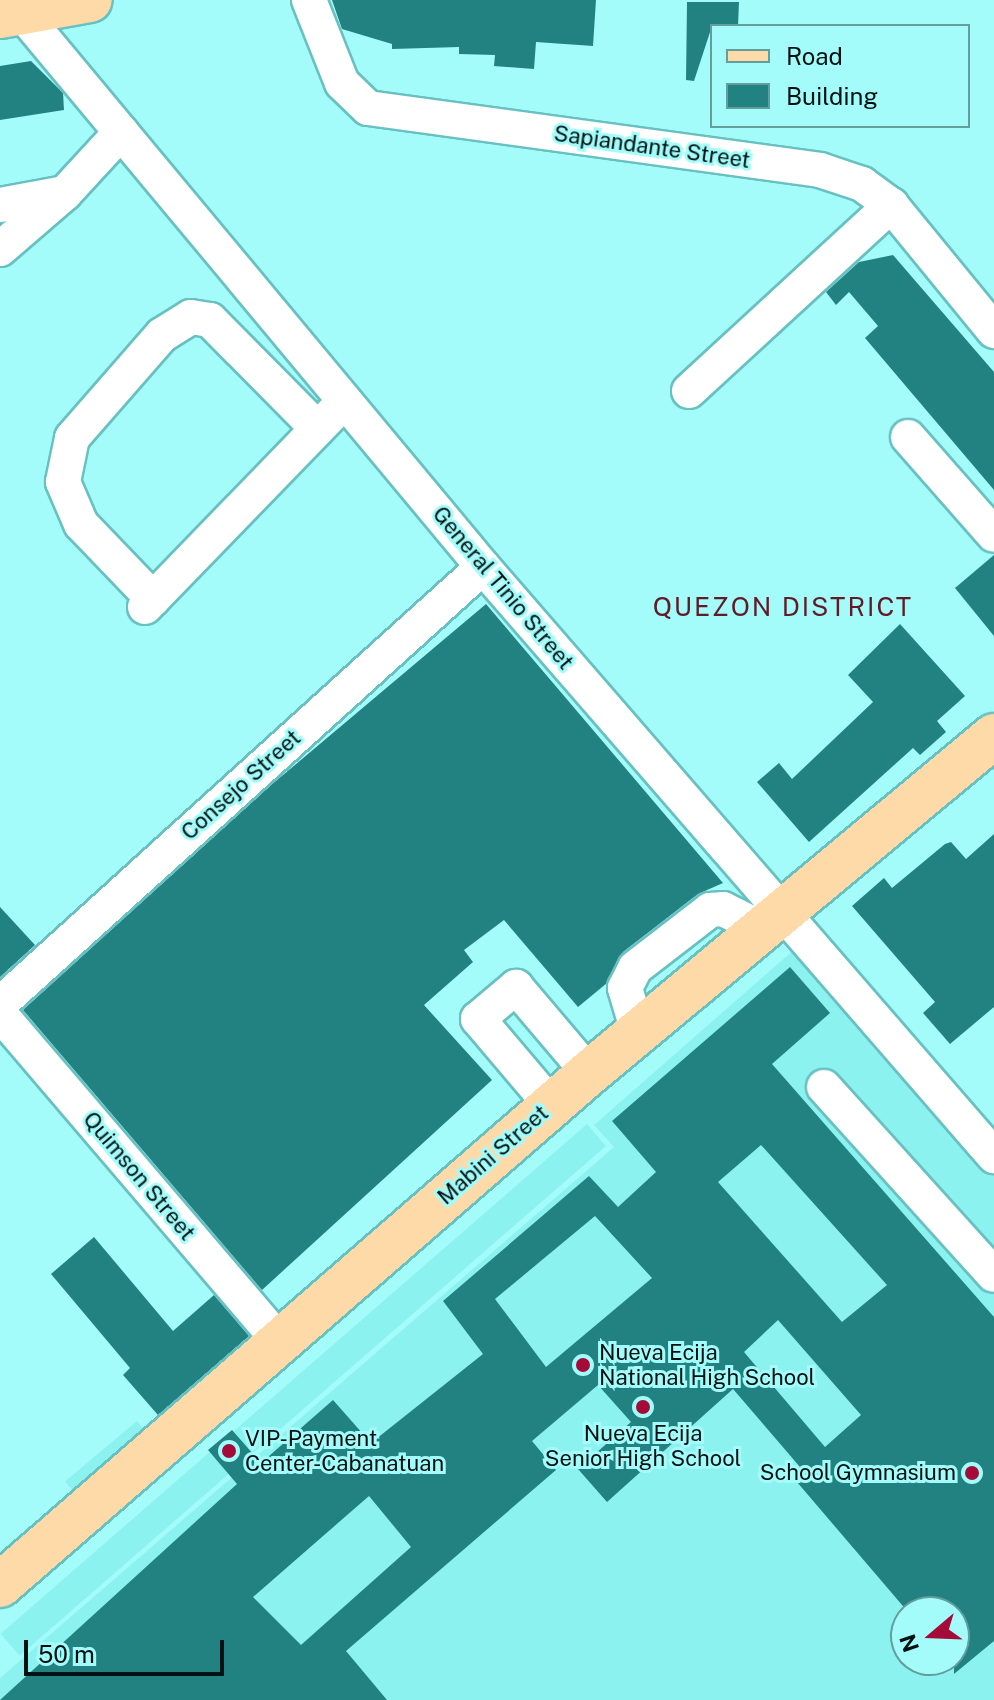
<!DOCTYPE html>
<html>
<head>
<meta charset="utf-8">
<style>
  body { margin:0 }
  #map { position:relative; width:994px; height:1700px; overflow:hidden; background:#a3fcfa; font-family:"Public Sans",sans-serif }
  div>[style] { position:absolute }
  .built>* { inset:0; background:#8cf2f0; transform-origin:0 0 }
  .building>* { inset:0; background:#228282 }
  .roads { filter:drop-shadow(2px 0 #68c1c0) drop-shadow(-2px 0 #68c1c0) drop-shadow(0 2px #68c1c0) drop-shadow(0 -2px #68c1c0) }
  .minor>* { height:34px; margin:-17px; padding:0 17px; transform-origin:17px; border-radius:17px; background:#fff }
  .major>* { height:44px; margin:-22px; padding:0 22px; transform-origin:22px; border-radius:22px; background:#fedaa8 }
  .dots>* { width:22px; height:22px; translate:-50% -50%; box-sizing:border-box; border:4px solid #a3fcfa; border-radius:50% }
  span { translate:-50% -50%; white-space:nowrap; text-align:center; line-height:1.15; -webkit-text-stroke:6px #a3fcfa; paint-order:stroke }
  .street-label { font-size:22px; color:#011 }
  .poi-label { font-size:22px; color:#011 }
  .left { translate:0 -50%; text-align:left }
  .right { translate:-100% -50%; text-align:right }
  .quarter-label { font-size:26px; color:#601b27; letter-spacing:2px }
  .legend { position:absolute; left:710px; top:24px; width:260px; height:104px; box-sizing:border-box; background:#a3fcfa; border:2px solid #629e9d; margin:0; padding:10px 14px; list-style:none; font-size:24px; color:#011 }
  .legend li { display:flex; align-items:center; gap:16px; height:40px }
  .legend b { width:40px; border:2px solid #629e9d }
  .north { position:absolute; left:890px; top:1596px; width:80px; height:80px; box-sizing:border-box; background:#a3fcfa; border:2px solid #629e9d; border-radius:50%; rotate:251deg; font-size:22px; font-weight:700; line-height:32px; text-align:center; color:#011 }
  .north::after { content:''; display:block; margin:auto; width:28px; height:36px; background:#a50b39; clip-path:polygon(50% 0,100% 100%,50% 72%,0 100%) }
  .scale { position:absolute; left:24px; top:1640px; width:200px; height:36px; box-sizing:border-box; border:4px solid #011; border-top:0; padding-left:10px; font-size:24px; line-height:28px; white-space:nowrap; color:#011; -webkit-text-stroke:6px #a3fcfa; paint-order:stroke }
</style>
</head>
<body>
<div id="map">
  <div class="built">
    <i style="clip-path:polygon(evenodd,805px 940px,994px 1156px,994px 1700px,0 1700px,0 1678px,614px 1147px,594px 1125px,805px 940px,906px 1612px,954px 1612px,954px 1660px,906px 1660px,906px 1612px)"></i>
    <i style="left:587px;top:1124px;width:29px;height:777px;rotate:49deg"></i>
    <i style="left:137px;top:1421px;width:25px;height:94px;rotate:50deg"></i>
  </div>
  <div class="building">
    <i style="clip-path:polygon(332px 0,596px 0,593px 46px,536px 42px,534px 69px,494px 66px,495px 55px,459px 54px,459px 47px,392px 49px,392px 44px,342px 29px)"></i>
    <i style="clip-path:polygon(687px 2px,739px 2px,738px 26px,712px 26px,694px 81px,686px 80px)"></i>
    <i style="clip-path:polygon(31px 61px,63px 93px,64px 110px,0 120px,0 66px)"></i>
    <i style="clip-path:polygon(893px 255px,994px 372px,994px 490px,865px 338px,878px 326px,849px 292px,836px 305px,826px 292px,859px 262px)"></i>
    <i style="clip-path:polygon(994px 555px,994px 636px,955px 588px)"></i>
    <i style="clip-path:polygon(486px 604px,723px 883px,698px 894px,623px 952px,607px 983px,578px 1007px,504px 920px,464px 950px,473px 962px,424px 1005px,492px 1080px,262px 1290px,23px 1010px,270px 786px)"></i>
    <i style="clip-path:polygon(900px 624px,965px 696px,937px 721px,946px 732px,920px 755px,913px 748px,809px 842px,757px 782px,779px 763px,792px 779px,873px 702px,848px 675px)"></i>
    <i style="clip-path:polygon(994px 834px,994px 1007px,950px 1044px,923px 1013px,935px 1002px,852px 906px,884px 878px,892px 888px,945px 844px,951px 842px,966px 859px)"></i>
    <i style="clip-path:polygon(0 907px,35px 945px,0 977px)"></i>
    <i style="clip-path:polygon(evenodd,790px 967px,830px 1013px,772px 1064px,994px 1317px,994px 1641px,954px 1674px,954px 1612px,908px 1612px,791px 1475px,800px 1467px,733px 1389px,607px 1502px,578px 1469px,631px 1422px,598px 1385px,532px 1441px,556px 1470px,346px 1651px,387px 1700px,0 1700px,237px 1484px,208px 1450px,232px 1430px,261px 1463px,333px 1400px,371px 1443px,483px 1354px,443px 1301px,589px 1176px,618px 1207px,656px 1172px,612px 1121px,790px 967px,761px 1145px,887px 1285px,842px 1322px,718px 1182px,761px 1145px,790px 967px,595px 1216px,652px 1278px,546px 1367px,495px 1299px,595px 1216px,790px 967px,778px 1320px,861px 1415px,825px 1447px,744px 1352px,778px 1320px,790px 967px,369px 1496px,411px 1547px,301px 1645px,253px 1597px,369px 1496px)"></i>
    <i style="clip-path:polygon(94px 1237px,173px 1331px,214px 1295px,249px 1336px,158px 1415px,123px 1375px,130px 1368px,51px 1274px)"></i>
  </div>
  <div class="roads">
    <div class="minor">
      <i style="left:19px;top:0;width:12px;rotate:81deg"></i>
      <i style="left:21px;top:12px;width:722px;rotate:50.22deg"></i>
      <i style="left:483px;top:567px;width:780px;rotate:49.06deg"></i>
      <i style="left:309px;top:0;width:89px;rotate:68.3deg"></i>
      <i style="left:342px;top:83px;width:36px;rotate:44deg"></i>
      <i style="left:368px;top:108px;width:456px;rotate:7.8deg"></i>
      <i style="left:820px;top:170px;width:44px;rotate:18.4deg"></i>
      <i style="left:862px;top:184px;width:36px;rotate:36deg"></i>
      <i style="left:891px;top:205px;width:163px;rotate:50.7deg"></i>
      <i style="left:0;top:205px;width:66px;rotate:-10.5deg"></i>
      <i style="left:0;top:249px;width:86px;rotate:-40.7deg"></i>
      <i style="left:65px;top:193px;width:83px;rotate:-47.4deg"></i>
      <i style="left:689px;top:391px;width:275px;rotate:-42.6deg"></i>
      <i style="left:908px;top:437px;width:130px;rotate:48.7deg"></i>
      <i style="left:153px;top:599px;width:104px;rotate:-133.8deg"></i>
      <i style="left:81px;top:524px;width:46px;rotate:-113.2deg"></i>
      <i style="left:63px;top:482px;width:45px;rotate:-78.4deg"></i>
      <i style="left:72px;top:438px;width:137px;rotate:-48.9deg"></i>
      <i style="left:162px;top:335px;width:34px;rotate:-32deg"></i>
      <i style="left:191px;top:317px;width:19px;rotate:9deg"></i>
      <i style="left:210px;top:320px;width:153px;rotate:45.3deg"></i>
      <i style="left:145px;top:607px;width:272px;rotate:-45.9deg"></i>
      <i style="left:0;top:1004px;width:651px;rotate:-42.14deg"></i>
      <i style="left:0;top:1014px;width:428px;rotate:49.5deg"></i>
      <i style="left:638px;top:1032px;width:46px;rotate:-106.5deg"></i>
      <i style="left:625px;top:988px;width:22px;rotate:-63deg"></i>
      <i style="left:635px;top:968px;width:95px;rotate:-37.7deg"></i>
      <i style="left:710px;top:910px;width:13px;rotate:-4deg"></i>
      <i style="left:723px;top:909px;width:45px;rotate:26.6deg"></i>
      <i style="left:824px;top:1087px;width:253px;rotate:47.9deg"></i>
      <i style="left:551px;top:1105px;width:113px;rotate:-130.3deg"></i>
      <i style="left:478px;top:1019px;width:50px;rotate:-40.1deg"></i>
      <i style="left:516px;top:987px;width:113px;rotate:49.7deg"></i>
    </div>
    <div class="major">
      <i style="left:0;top:16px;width:91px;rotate:-10.1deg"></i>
      <i style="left:0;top:1585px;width:780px;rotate:-41deg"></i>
      <i style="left:589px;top:1073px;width:527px;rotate:-39.76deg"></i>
    </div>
  </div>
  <div class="dots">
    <i style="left:583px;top:1365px;background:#a50b39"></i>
    <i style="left:643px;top:1407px;background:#a50b39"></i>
    <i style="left:229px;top:1451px;background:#a50b39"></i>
    <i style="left:972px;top:1473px;background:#a50b39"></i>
  </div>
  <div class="street-label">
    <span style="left:652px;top:147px;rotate:8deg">Sapiandante Street</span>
    <span style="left:503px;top:588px;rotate:50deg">General Tinio Street</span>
    <span style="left:241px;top:785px;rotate:-42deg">Consejo Street</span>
    <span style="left:493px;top:1155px;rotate:-41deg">Mabini Street</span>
    <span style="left:139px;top:1176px;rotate:50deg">Quimson Street</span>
  </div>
  <div class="poi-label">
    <span class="left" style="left:599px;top:1365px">Nueva Ecija<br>National High School</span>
    <span style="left:643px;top:1446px">Nueva Ecija<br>Senior High School</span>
    <span class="left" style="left:245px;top:1451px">VIP-Payment<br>Center-Cabanatuan</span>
    <span class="right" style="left:956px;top:1473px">School Gymnasium</span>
  </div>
  <div class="quarter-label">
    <span style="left:783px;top:607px">QUEZON DISTRICT</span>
  </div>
  <ul class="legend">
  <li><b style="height:10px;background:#fedaa8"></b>Road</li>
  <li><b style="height:22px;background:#228282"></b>Building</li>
  </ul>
  <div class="north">N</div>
  <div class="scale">50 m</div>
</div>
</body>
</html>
